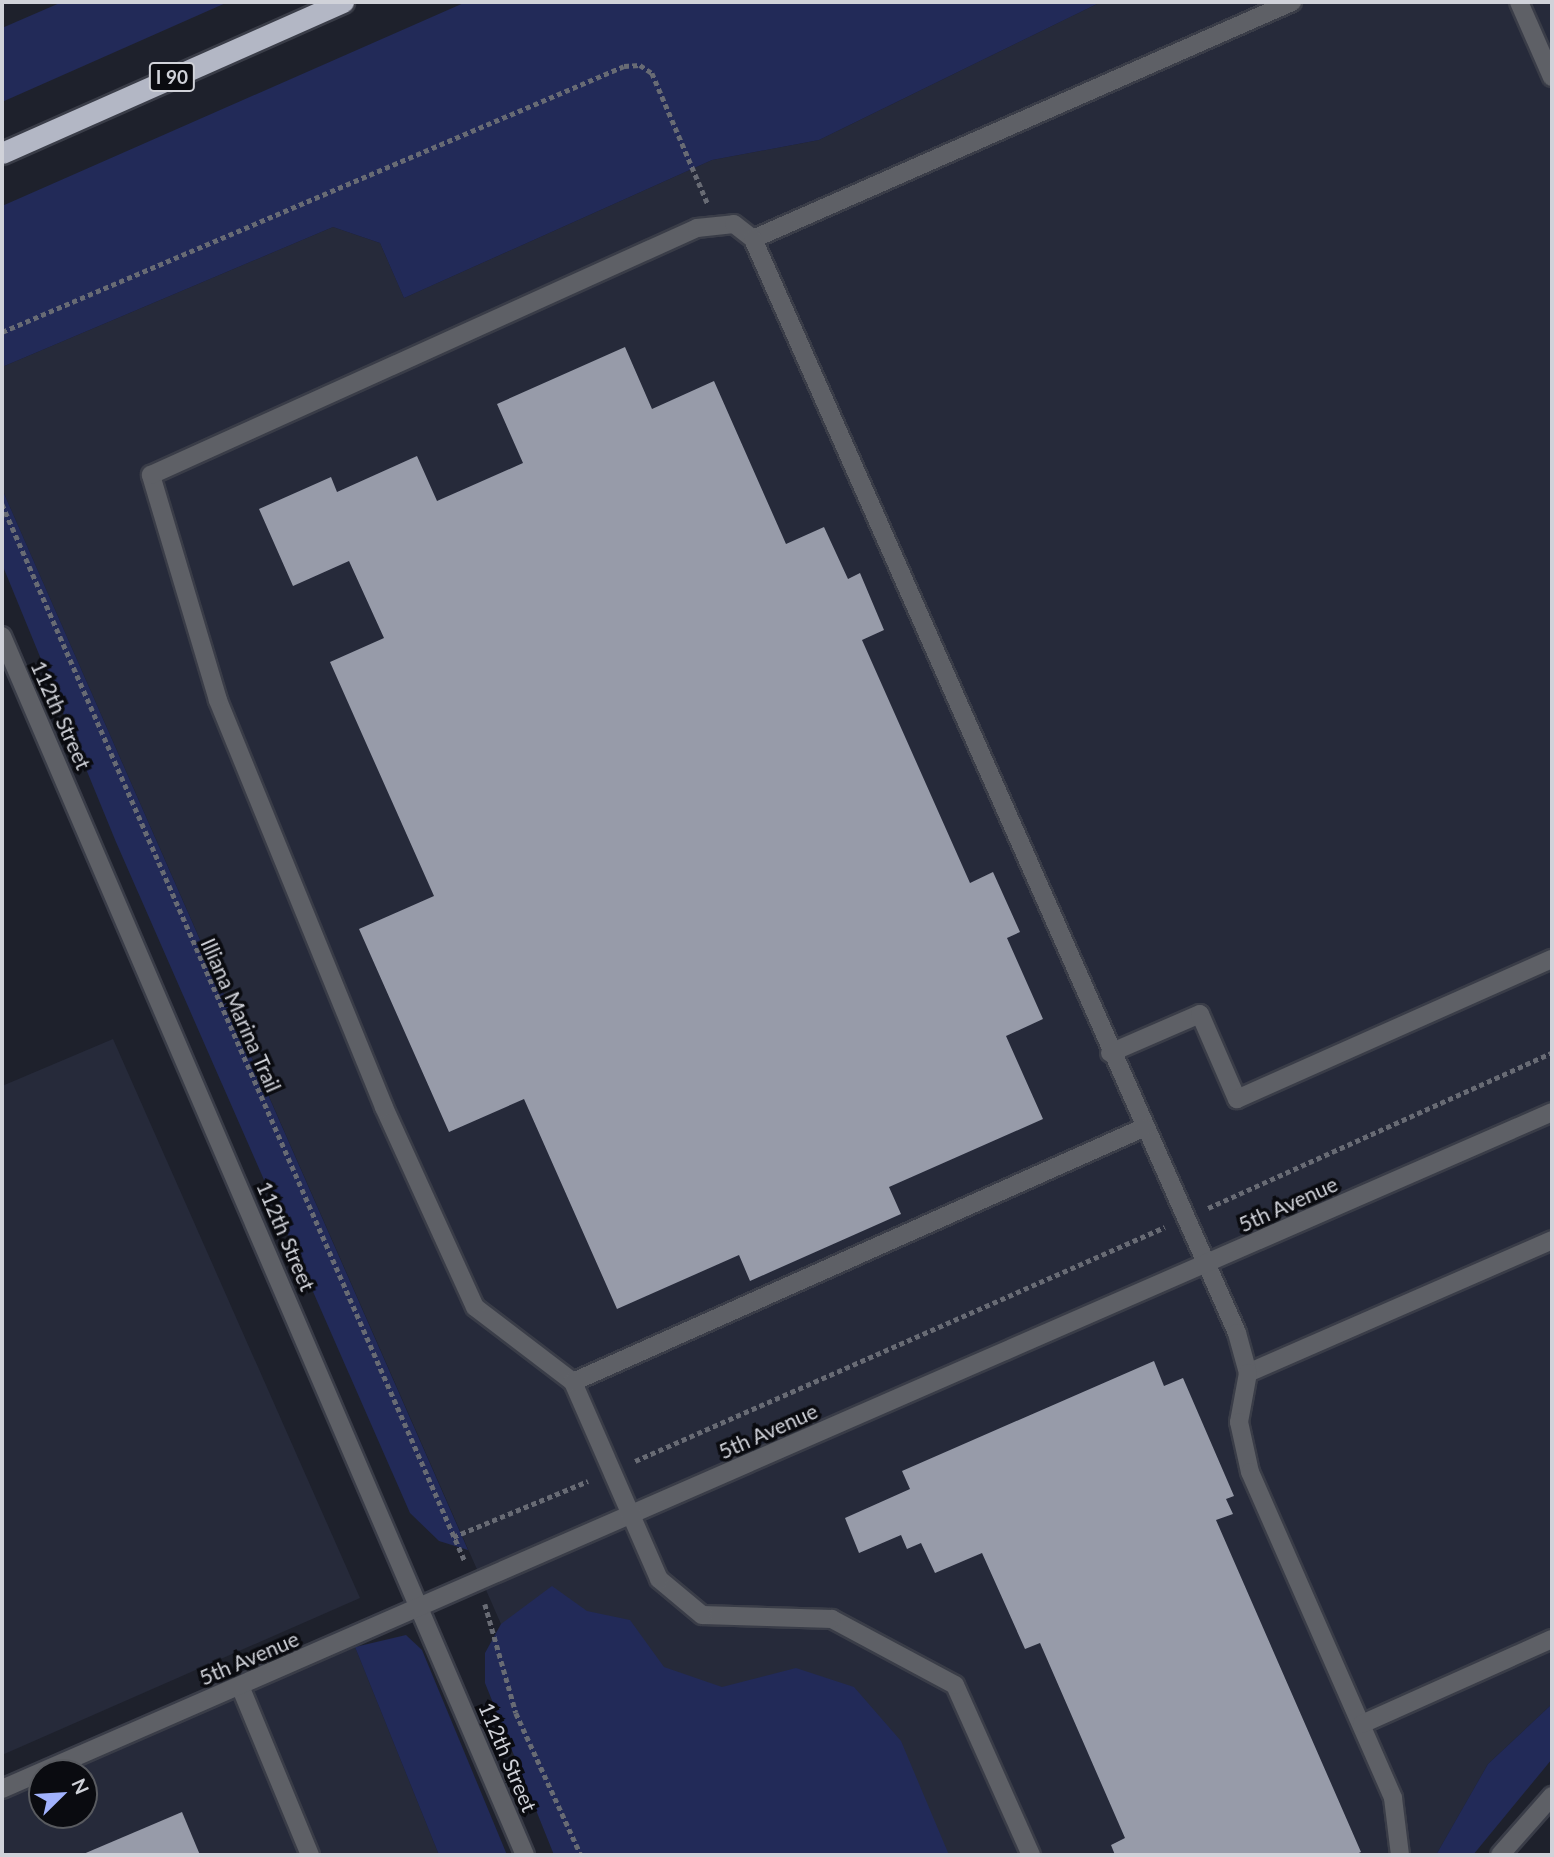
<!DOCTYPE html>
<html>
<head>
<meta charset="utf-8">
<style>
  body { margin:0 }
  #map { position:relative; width:1554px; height:1857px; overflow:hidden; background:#1e212c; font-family:Lato,sans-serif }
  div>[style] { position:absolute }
  .built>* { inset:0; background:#262a3a }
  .green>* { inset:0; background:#222a58 }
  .building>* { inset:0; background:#979ba9 }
  .path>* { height:4.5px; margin-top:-2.25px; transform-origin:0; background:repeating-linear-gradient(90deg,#686b74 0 5px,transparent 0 8.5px) }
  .roads { filter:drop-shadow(2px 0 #3a3d48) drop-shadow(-2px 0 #3a3d48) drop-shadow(0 2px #3a3d48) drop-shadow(0 -2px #3a3d48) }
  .minor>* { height:18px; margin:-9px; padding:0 9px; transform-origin:9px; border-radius:9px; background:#5e6066 }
  .highway>* { height:21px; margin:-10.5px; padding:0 10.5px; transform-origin:10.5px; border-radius:10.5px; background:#b3b7c5 }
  span { translate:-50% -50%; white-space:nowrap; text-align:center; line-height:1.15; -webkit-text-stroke:7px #0a0b10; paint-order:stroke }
  .shield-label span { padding:2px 5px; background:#0a0b10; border:2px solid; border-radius:5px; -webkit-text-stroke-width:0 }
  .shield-label { font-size:19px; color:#d0d2d9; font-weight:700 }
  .street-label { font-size:21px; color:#d0d2d9 }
  .frame { position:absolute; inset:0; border:4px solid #d0d2d9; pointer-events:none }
  .north { position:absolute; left:28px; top:1759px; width:70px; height:70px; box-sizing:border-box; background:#0a0b10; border:2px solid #595b60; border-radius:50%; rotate:66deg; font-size:19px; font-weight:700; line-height:28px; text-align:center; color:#d0d2d9 }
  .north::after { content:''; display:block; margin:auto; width:24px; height:32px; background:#a1b2fd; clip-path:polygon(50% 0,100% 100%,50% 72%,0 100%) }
</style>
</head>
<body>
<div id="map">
  <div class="built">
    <i style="clip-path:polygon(1101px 2px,1552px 2px,1552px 1704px,1488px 1764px,1436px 1855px,593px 1855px,501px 1624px,2px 489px,2px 367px,333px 227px,380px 243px,404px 298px,712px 160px,819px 140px)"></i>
    <i style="clip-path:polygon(113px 1039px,360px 1598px,2px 1755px,2px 1086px)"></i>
    <i style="clip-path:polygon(355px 1647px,439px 1855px,2px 1855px,2px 1800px,42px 1783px,42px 1815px,84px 1815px,84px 1773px,65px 1773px)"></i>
  </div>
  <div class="green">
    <i style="clip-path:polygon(62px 2px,228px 2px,2px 102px,2px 28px)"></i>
    <i style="clip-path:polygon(466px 2px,1101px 2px,819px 140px,712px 160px,404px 298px,380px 243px,333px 227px,2px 367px,2px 206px)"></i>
    <i style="clip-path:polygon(2px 489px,468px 1550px,439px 1541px,410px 1513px,116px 842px,2px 564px)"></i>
    <i style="clip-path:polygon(552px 1586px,587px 1611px,630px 1620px,664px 1667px,722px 1687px,796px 1668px,854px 1687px,901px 1741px,949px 1855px,554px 1855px,485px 1683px,485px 1653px,501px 1624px)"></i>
    <i style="clip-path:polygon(406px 1635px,422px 1650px,507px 1855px,439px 1855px,355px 1647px)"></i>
    <i style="clip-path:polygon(1552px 1704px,1552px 1759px,1473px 1855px,1436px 1855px,1488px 1764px)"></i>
  </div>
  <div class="building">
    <i style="clip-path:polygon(625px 347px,652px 409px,714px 381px,786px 544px,824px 527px,848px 579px,860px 573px,884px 630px,862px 640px,970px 883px,993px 872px,1020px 932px,1007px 938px,1043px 1019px,1006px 1036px,1043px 1119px,889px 1187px,901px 1214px,750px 1281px,739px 1255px,617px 1309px,524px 1099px,449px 1132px,359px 929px,434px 896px,330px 662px,384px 638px,349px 561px,293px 586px,259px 509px,331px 477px,337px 492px,417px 456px,437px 501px,523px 463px,497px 404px)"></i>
    <i style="clip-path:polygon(1154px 1361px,1164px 1386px,1183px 1378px,1234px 1496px,1226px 1499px,1233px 1514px,1216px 1520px,1361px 1852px,1354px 1855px,1115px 1855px,1111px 1845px,1125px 1838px,1040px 1643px,1025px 1649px,982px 1553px,935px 1573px,921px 1543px,907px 1549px,901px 1535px,859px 1553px,845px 1518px,910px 1489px,902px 1471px)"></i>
    <i style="clip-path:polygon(182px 1812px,200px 1855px,81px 1855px)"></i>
  </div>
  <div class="path">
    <i style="left:2px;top:332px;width:676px;rotate:-23.15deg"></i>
    <i style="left:624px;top:66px;width:16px;rotate:-4deg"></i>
    <i style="left:640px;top:65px;width:14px;rotate:34deg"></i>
    <i style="left:652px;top:73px;width:142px;rotate:66.9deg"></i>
    <i style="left:2px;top:504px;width:1154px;rotate:66.35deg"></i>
    <i style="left:1208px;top:1208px;width:377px;rotate:-24.3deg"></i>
    <i style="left:635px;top:1461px;width:579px;rotate:-23.82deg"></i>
    <i style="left:453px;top:1537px;width:146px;rotate:-22.5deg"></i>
    <i style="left:485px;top:1604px;width:113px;rotate:74.1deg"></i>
    <i style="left:516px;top:1713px;width:156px;rotate:65.4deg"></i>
  </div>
  <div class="roads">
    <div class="minor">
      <i style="left:1519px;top:2px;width:82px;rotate:66.3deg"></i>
      <i style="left:753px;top:239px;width:589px;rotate:-23.74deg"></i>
      <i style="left:2px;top:636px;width:1326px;rotate:66.78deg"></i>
      <i style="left:1110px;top:1053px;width:98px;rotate:-23.4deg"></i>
      <i style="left:1200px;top:1014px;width:93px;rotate:66.5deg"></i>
      <i style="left:1237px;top:1099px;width:345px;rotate:-24deg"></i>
      <i style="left:1248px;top:1373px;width:332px;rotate:-23.6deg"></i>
      <i style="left:573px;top:1382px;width:123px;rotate:-142.6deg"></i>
      <i style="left:475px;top:1307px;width:220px;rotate:-114.5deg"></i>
      <i style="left:384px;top:1107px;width:440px;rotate:-112.2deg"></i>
      <i style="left:218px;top:700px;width:235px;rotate:-106.6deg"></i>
      <i style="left:151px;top:475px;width:599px;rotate:-24.34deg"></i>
      <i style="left:697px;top:228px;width:37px;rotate:-6deg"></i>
      <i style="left:734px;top:224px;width:24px;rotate:38deg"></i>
      <i style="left:753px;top:239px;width:1196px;rotate:66.13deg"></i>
      <i style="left:1237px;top:1333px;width:41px;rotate:74.6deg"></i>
      <i style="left:1248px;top:1373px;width:50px;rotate:100.4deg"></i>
      <i style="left:1239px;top:1422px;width:51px;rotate:77.6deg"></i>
      <i style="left:1250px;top:1472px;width:356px;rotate:66.3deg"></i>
      <i style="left:1393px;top:1798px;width:57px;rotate:83deg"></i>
      <i style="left:240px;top:1686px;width:183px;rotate:67.5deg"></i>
      <i style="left:1362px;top:1724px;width:208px;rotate:-24.1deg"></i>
      <i style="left:2px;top:1789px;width:1691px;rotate:-23.59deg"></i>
      <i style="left:1031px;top:1855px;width:186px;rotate:-114.1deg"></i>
      <i style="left:955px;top:1685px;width:140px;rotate:-151.8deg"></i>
      <i style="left:832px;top:1619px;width:130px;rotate:-178.2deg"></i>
      <i style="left:702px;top:1615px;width:56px;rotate:-140.1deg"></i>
      <i style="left:659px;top:1579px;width:215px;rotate:-113.6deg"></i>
      <i style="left:573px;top:1382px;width:624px;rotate:-24.02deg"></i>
      <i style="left:1500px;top:1855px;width:79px;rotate:-48.6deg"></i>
    </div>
    <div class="highway">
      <i style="left:2px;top:153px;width:373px;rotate:-23.9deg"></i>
    </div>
  </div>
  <div class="shield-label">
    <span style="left:172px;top:77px">I 90</span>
  </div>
  <div class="street-label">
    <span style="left:61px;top:715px;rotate:66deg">112th Street</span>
    <span style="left:241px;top:1015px;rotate:66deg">Illiana Marina Trail</span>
    <span style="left:1288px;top:1204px;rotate:-24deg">5th Avenue</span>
    <span style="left:286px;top:1236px;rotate:67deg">112th Street</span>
    <span style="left:768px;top:1431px;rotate:-24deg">5th Avenue</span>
    <span style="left:249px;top:1658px;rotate:-23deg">5th Avenue</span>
    <span style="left:508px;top:1757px;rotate:67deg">112th Street</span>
  </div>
  <div class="frame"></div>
  <div class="north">N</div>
</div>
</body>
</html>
